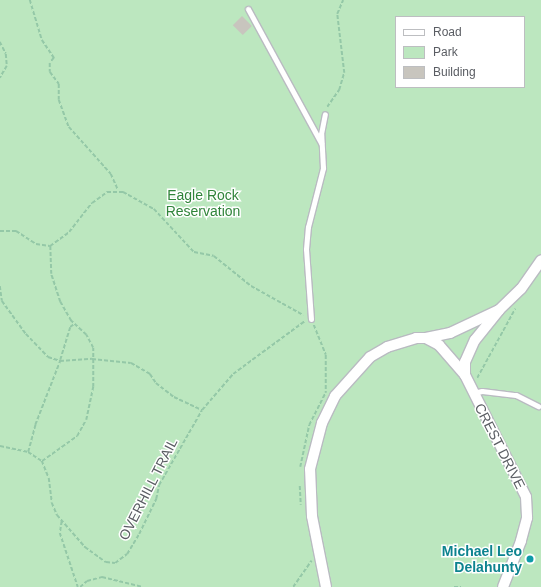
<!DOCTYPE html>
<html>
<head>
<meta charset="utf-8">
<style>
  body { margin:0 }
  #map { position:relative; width:541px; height:587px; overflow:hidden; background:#eeece1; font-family:Arial,sans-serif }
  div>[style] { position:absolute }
  .green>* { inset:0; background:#bce7bf }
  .building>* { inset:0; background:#c8c5be; transform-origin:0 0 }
  .path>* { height:1.5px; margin-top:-0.75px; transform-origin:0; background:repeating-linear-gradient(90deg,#94c8a7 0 4px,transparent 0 6px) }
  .roads { filter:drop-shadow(1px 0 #b9bbc1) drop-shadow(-1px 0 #b9bbc1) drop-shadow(0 1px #b9bbc1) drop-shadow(0 -1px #b9bbc1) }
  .lane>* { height:5px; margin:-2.5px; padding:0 2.5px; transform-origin:2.5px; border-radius:2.5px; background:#fff }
  .street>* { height:10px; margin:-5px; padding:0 5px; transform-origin:5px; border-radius:5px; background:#fff }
  .dots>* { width:11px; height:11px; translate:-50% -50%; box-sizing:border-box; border:2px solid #fff; border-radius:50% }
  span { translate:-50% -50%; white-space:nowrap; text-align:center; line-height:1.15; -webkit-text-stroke:3px #fff; paint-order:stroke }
  .park-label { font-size:14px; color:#30843a }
  .street-label { font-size:14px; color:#5a5d63 }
  .culture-label { font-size:14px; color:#0d838f; font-weight:700 }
  .right { translate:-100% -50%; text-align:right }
  .legend { position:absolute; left:395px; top:16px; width:130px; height:72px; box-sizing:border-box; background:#fff; border:1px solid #bdbec1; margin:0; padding:5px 7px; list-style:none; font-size:12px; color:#5a5d63 }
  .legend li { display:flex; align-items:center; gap:8px; height:20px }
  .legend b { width:20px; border:1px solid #bdbec1 }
</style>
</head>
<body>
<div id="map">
  <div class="green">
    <i style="clip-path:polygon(evenodd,0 0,541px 0,541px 587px,0 587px,0 0,396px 17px,524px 17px,524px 87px,396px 87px,396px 17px)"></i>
  </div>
  <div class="building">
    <i style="left:242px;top:16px;width:14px;height:13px;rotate:45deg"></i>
  </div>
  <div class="path">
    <i style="left:30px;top:0;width:42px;rotate:73.3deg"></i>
    <i style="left:42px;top:40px;width:22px;rotate:56deg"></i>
    <i style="left:54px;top:58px;width:6px;rotate:129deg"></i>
    <i style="left:50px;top:63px;width:9px;rotate:90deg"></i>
    <i style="left:50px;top:72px;width:15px;rotate:53deg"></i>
    <i style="left:59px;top:84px;width:16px;rotate:90deg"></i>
    <i style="left:59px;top:100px;width:29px;rotate:70deg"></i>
    <i style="left:69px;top:127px;width:63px;rotate:48.2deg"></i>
    <i style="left:111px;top:174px;width:17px;rotate:66deg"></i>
    <i style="left:0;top:42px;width:13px;rotate:63deg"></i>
    <i style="left:6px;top:54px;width:12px;rotate:85deg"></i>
    <i style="left:7px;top:66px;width:14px;rotate:120deg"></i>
    <i style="left:327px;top:107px;width:21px;rotate:-55deg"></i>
    <i style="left:339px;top:90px;width:18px;rotate:-74deg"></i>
    <i style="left:344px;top:73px;width:59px;rotate:-96.8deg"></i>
    <i style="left:337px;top:14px;width:15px;rotate:-67deg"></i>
    <i style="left:0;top:231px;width:16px"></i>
    <i style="left:16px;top:231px;width:24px;rotate:33deg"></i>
    <i style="left:36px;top:244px;width:14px;rotate:8deg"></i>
    <i style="left:50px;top:246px;width:24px;rotate:-36deg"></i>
    <i style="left:69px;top:232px;width:37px;rotate:-52deg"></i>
    <i style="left:92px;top:203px;width:19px;rotate:-36deg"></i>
    <i style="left:107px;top:192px;width:16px"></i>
    <i style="left:123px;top:192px;width:35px;rotate:29deg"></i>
    <i style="left:154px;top:209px;width:59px;rotate:47.1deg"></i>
    <i style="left:194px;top:252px;width:20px;rotate:11deg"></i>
    <i style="left:214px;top:256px;width:48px;rotate:39deg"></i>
    <i style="left:251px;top:286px;width:60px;rotate:29.1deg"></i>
    <i style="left:0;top:286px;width:15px;rotate:82deg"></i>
    <i style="left:2px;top:301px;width:41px;rotate:54deg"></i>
    <i style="left:26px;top:334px;width:32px;rotate:46deg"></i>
    <i style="left:48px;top:357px;width:13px;rotate:18deg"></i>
    <i style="left:60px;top:361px;width:32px;rotate:-4deg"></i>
    <i style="left:92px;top:359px;width:39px;rotate:6deg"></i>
    <i style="left:131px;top:363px;width:22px;rotate:30deg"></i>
    <i style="left:150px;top:374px;width:11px;rotate:56deg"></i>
    <i style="left:156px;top:383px;width:23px;rotate:38deg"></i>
    <i style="left:174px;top:397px;width:31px;rotate:25deg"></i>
    <i style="left:314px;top:325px;width:32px;rotate:68deg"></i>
    <i style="left:326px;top:355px;width:38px;rotate:90deg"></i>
    <i style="left:60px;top:360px;width:34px;rotate:-73deg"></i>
    <i style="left:70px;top:327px;width:5px;rotate:-37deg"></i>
    <i style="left:477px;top:378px;width:79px;rotate:-61.2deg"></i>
    <i style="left:0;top:446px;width:29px;rotate:12deg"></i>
    <i style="left:28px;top:452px;width:17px;rotate:33deg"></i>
    <i style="left:42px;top:461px;width:18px;rotate:68deg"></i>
    <i style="left:49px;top:478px;width:25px;rotate:83deg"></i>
    <i style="left:52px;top:503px;width:13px;rotate:67deg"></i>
    <i style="left:57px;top:515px;width:43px;rotate:48.8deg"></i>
    <i style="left:85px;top:547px;width:26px;rotate:36deg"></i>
    <i style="left:106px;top:562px;width:9px;rotate:6deg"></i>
    <i style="left:115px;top:563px;width:15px;rotate:-37deg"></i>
    <i style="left:127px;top:554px;width:23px;rotate:-59deg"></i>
    <i style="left:139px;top:534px;width:39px;rotate:-64deg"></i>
    <i style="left:156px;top:499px;width:14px;rotate:-78deg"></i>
    <i style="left:159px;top:485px;width:86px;rotate:-60.2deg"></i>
    <i style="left:202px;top:410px;width:48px;rotate:-49.3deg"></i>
    <i style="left:233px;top:374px;width:89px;rotate:-36.4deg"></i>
    <i style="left:28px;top:452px;width:28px;rotate:-75deg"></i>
    <i style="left:35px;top:425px;width:69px;rotate:-68.7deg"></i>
    <i style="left:42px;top:461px;width:43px;rotate:-35.5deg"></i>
    <i style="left:77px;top:436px;width:18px;rotate:-61deg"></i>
    <i style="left:86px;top:420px;width:34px;rotate:-78deg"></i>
    <i style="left:93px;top:387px;width:39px;rotate:-90deg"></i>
    <i style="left:93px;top:348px;width:15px;rotate:-118deg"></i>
    <i style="left:86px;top:335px;width:21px;rotate:-137deg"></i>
    <i style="left:71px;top:321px;width:22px;rotate:-120deg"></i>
    <i style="left:60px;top:302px;width:29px;rotate:-108deg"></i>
    <i style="left:51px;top:274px;width:28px;rotate:-92deg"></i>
    <i style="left:300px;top:467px;width:43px;rotate:-77.9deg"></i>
    <i style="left:309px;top:425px;width:36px;rotate:-63deg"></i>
    <i style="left:300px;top:486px;width:19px;rotate:87deg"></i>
    <i style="left:62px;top:521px;width:12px;rotate:99deg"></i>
    <i style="left:60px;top:533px;width:57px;rotate:71.6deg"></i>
    <i style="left:80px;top:587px;width:9px;rotate:-41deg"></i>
    <i style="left:87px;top:581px;width:16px;rotate:-15deg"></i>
    <i style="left:102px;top:577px;width:42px;rotate:13.7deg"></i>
    <i style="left:293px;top:587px;width:32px;rotate:-55deg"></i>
    <i style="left:454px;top:587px;width:7px"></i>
  </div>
  <div class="roads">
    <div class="lane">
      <i style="left:248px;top:9px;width:153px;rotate:61.4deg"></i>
      <i style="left:311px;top:319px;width:70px;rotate:-94.1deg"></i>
      <i style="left:306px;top:249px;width:22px;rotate:-85deg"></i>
      <i style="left:308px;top:227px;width:61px;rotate:-75.7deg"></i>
      <i style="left:323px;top:168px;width:34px;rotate:-93deg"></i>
      <i style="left:321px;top:134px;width:20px;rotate:-79deg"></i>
      <i style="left:473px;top:393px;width:9px;rotate:-13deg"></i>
      <i style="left:482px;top:391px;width:34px;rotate:7deg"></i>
      <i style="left:516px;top:395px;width:25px;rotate:27deg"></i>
    </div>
    <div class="street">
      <i style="left:426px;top:338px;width:15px;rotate:28deg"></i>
      <i style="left:439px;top:345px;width:40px;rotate:49deg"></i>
      <i style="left:465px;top:375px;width:136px;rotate:63.4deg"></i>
      <i style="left:526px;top:497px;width:21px;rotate:87deg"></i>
      <i style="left:527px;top:518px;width:24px;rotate:105deg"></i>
      <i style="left:521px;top:541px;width:49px;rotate:111.4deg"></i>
      <i style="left:465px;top:375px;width:13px;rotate:-90deg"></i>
      <i style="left:465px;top:362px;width:24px;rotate:-66deg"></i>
      <i style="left:475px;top:340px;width:38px;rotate:-51deg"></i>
      <i style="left:499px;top:310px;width:30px;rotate:-44deg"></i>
      <i style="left:521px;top:289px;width:35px;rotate:-55deg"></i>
      <i style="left:326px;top:587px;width:72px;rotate:-101.2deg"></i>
      <i style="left:312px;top:516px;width:47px;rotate:-92.4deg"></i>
      <i style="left:310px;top:469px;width:48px;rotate:-75.4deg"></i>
      <i style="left:322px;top:423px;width:30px;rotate:-64deg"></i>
      <i style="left:335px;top:396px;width:52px;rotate:-48.1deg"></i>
      <i style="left:370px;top:357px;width:20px;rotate:-30deg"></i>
      <i style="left:387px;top:347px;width:30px;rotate:-17deg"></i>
      <i style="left:416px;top:338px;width:10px"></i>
      <i style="left:426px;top:338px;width:25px;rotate:-12deg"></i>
      <i style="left:450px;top:333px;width:54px;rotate:-25.1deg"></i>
    </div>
  </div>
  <div class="dots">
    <i style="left:530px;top:559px;background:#0f9aa8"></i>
  </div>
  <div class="park-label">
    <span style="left:203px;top:203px">Eagle Rock<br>Reservation</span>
  </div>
  <div class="street-label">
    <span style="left:500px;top:446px;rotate:63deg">CREST DRIVE</span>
    <span style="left:148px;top:489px;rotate:-63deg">OVERHILL TRAIL</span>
  </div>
  <div class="culture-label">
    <span class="right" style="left:522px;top:559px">Michael Leo<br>Delahunty</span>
  </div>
  <ul class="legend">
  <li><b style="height:5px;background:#fff"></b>Road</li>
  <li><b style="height:11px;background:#bce7bf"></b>Park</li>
  <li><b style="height:11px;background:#c8c5be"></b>Building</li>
  </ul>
</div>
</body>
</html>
